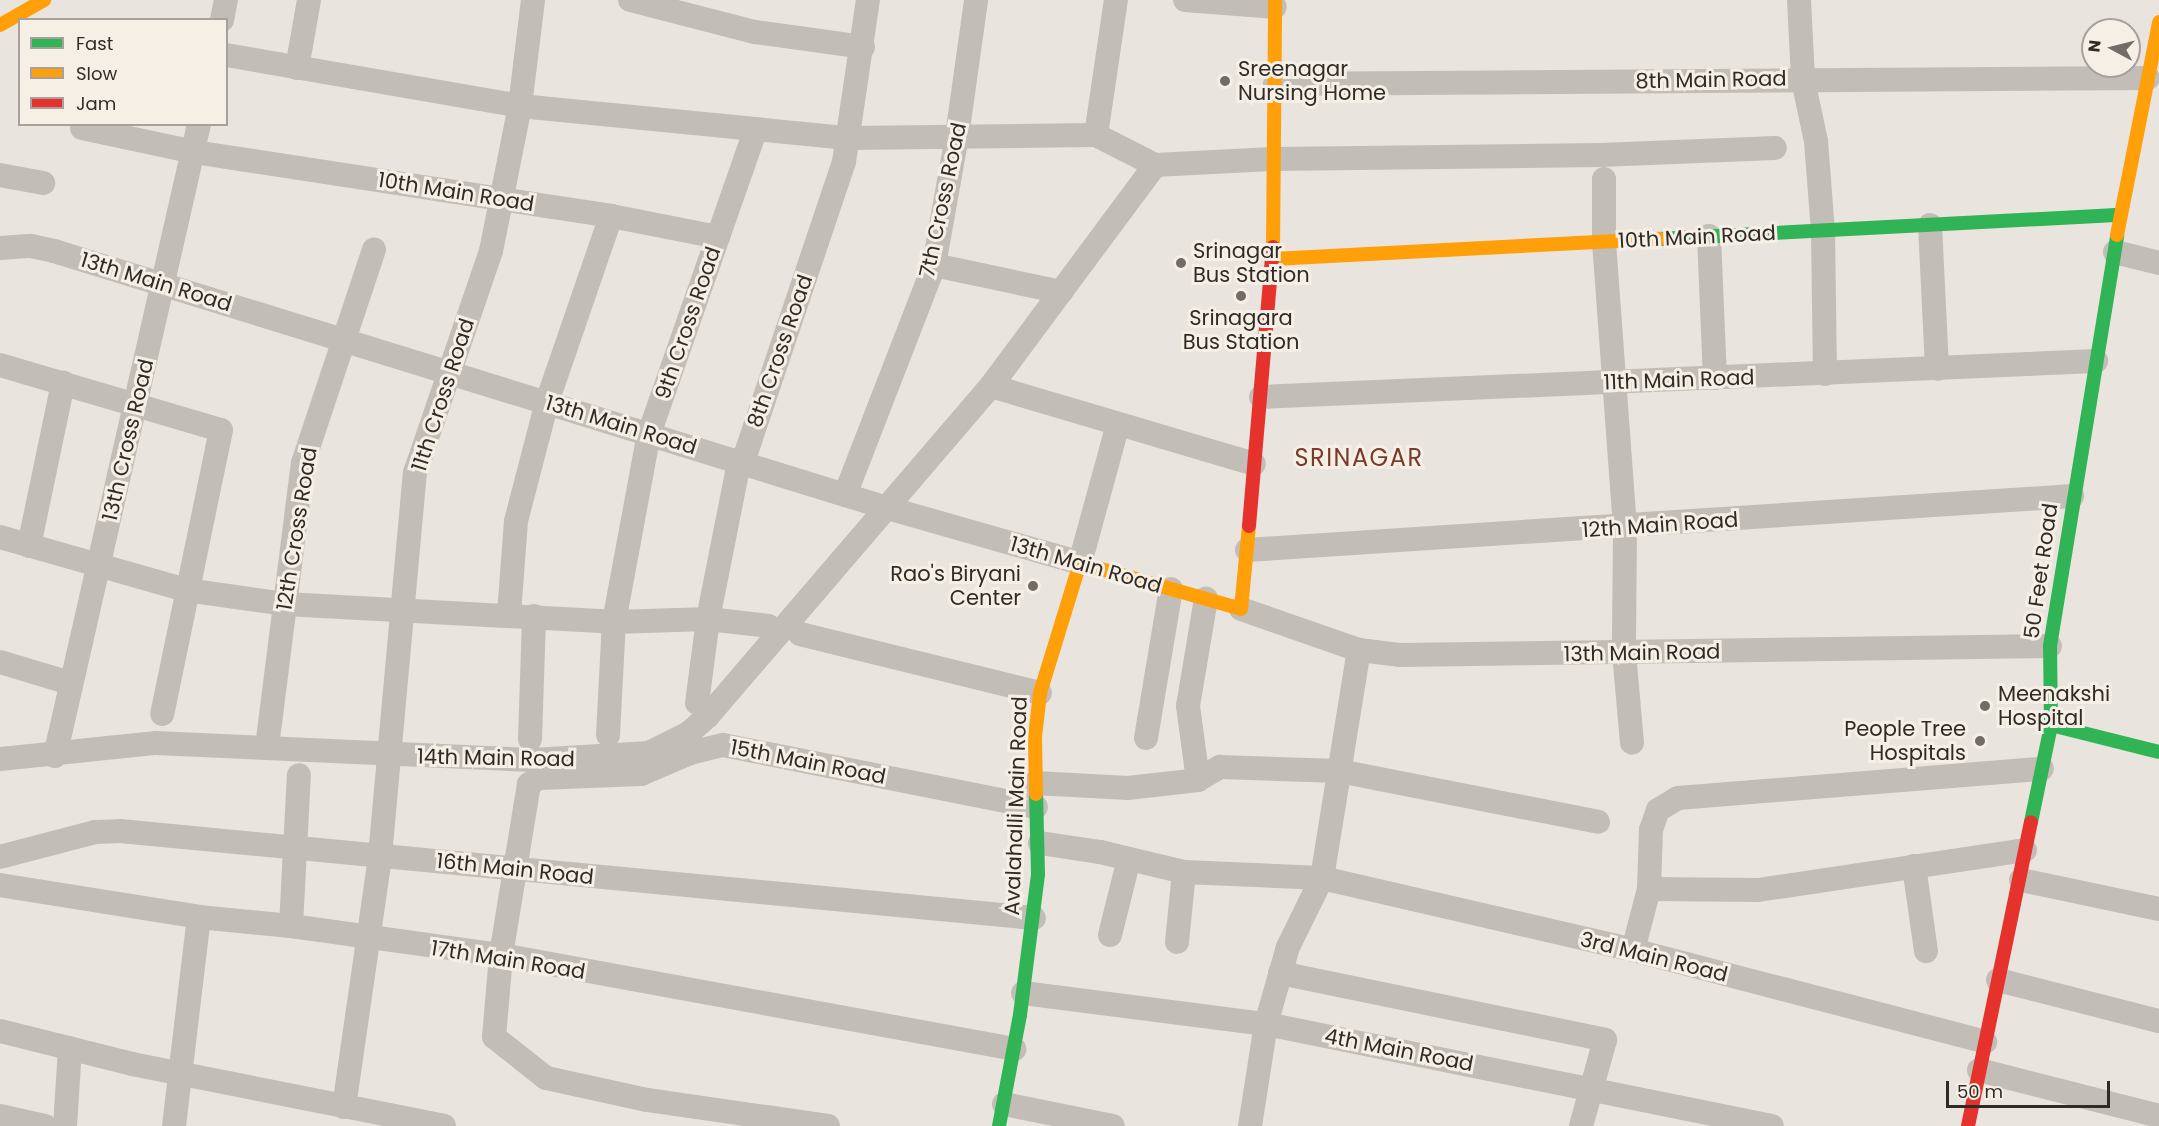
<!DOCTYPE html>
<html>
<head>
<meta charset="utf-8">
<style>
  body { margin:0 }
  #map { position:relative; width:2159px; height:1126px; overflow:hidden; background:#eae4de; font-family:Poppins,sans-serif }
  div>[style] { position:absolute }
  .street>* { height:24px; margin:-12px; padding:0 12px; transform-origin:12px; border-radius:12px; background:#c3bdb8 }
  .fast>* { height:14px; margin:-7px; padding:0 7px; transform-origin:7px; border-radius:7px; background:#30b455 }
  .slow>* { height:14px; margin:-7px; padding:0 7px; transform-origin:7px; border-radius:7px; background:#ff9f0a }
  .jam>* { height:14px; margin:-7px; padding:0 7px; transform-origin:7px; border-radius:7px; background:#e5322d }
  .dots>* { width:16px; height:16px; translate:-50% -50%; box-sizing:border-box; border:3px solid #f6efe6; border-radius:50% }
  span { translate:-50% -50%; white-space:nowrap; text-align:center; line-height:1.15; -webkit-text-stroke:6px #f6efe6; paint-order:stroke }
  .poi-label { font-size:21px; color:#322a27 }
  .left { translate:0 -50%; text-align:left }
  .right { translate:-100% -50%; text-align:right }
  .street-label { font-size:21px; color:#322a27 }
  .quarter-label { font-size:24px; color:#783b2a; letter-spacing:1.5px }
  .legend { position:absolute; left:18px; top:18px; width:210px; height:108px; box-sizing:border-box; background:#f6efe6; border:2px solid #a8a09a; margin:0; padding:8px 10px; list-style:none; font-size:18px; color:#322a27 }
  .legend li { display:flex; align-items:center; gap:12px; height:30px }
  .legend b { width:30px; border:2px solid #a8a09a }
  .north { position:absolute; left:2081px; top:18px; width:60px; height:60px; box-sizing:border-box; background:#f6efe6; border:2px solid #a8a09a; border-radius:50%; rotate:277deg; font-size:16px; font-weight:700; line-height:24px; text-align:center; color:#322a27 }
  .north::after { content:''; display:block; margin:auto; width:21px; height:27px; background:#726b67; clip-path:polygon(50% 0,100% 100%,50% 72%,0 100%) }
  .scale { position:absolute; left:1946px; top:1081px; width:164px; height:27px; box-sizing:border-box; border:3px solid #322a27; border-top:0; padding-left:8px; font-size:18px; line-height:21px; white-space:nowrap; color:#322a27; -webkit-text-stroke:4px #f6efe6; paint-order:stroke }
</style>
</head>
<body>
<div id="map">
  <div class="street">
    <i style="left:630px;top:0;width:129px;rotate:14.4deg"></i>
    <i style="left:755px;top:32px;width:109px;rotate:7.9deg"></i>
    <i style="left:1185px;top:0;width:90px;rotate:4.4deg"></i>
    <i style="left:1799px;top:0;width:80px;rotate:87.1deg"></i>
    <i style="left:1803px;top:80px;width:62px;rotate:78deg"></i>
    <i style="left:1816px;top:141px;width:90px;rotate:85.6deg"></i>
    <i style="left:1823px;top:231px;width:143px;rotate:89.2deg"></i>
    <i style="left:222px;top:20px;width:20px;rotate:-79deg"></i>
    <i style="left:226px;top:55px;width:298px;rotate:9.8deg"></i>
    <i style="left:520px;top:106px;width:329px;rotate:5.6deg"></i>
    <i style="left:847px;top:138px;width:249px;rotate:-0.7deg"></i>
    <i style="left:1096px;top:135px;width:66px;rotate:27deg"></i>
    <i style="left:297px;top:68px;width:69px;rotate:-80deg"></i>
    <i style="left:1275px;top:84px;width:873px;rotate:-0.39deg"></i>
    <i style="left:82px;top:128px;width:115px;rotate:12.1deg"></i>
    <i style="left:194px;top:152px;width:422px;rotate:8.7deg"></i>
    <i style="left:611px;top:216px;width:109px;rotate:11.1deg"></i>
    <i style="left:1096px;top:135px;width:136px;rotate:-81.6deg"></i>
    <i style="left:0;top:175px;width:44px;rotate:10.5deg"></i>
    <i style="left:1604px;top:179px;width:63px;rotate:90deg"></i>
    <i style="left:1604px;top:242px;width:286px;rotate:85.8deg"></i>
    <i style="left:1625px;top:527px;width:126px;rotate:90.5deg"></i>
    <i style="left:1624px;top:653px;width:90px;rotate:84.9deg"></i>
    <i style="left:1930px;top:225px;width:144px;rotate:87.2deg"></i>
    <i style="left:1709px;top:236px;width:142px;rotate:87.6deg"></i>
    <i style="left:0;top:248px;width:31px;rotate:-4deg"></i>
    <i style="left:31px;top:246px;width:24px;rotate:12deg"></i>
    <i style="left:54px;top:251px;width:869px;rotate:17.14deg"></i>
    <i style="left:884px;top:507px;width:204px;rotate:15.9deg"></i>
    <i style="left:1080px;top:563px;width:144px;rotate:-74.7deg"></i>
    <i style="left:2115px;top:252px;width:45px;rotate:14deg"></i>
    <i style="left:934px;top:265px;width:130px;rotate:12deg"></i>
    <i style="left:0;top:365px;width:230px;rotate:16.4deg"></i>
    <i style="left:221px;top:430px;width:290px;rotate:101.7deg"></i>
    <i style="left:991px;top:386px;width:274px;rotate:16.5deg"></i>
    <i style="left:1261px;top:397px;width:836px;rotate:-2.47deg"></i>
    <i style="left:845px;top:495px;width:247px;rotate:-68.8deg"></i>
    <i style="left:934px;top:265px;width:131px;rotate:-79.9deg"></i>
    <i style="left:957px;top:136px;width:137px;rotate:-82deg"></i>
    <i style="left:0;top:537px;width:193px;rotate:15.9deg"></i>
    <i style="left:186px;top:590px;width:100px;rotate:8deg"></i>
    <i style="left:285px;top:604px;width:329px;rotate:3.1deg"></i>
    <i style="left:614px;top:622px;width:94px;rotate:-1.8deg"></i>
    <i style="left:708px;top:619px;width:61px;rotate:6.5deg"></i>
    <i style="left:29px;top:546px;width:167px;rotate:-78.2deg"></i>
    <i style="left:1247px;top:550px;width:827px;rotate:-3.74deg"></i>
    <i style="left:1241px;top:609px;width:125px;rotate:19.2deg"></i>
    <i style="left:1359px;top:650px;width:40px;rotate:7.1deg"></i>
    <i style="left:1399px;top:655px;width:651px;rotate:-0.79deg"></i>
    <i style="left:509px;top:614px;width:93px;rotate:-85.7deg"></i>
    <i style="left:516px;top:521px;width:123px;rotate:-75.4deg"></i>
    <i style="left:547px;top:402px;width:197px;rotate:-71deg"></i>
    <i style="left:800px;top:634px;width:247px;rotate:13.8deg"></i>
    <i style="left:0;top:662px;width:73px;rotate:16.7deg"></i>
    <i style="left:697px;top:703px;width:85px;rotate:-82.5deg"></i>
    <i style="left:708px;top:619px;width:160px;rotate:-78.8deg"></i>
    <i style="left:739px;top:462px;width:11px;rotate:-52deg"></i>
    <i style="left:746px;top:453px;width:307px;rotate:-71.4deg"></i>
    <i style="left:844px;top:162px;width:164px;rotate:-81.6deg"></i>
    <i style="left:608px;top:735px;width:113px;rotate:-87deg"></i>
    <i style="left:614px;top:622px;width:191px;rotate:-79.5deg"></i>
    <i style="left:649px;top:434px;width:323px;rotate:-70.7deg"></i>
    <i style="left:1146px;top:738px;width:151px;rotate:-80.5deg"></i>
    <i style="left:530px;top:739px;width:123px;rotate:-88.1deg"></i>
    <i style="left:267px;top:747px;width:286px;rotate:-82.8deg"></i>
    <i style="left:303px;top:463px;width:225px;rotate:-71.6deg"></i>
    <i style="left:55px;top:756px;width:648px;rotate:-77.16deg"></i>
    <i style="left:0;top:759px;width:157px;rotate:-5.9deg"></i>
    <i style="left:156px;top:743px;width:377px;rotate:2.6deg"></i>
    <i style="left:533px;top:760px;width:116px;rotate:-3.5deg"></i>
    <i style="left:649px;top:753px;width:45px;rotate:-26.6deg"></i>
    <i style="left:689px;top:733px;width:25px;rotate:-42deg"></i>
    <i style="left:708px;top:716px;width:435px;rotate:-49.4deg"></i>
    <i style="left:991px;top:386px;width:275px;rotate:-53.4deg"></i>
    <i style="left:1155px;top:165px;width:119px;rotate:-2.9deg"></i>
    <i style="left:1274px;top:159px;width:326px;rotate:-0.7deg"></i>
    <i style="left:1600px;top:155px;width:175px;rotate:-2.3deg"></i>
    <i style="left:1198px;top:780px;width:75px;rotate:-97.7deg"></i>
    <i style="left:1188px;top:706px;width:109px;rotate:-80.5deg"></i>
    <i style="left:1035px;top:783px;width:93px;rotate:3.1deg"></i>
    <i style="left:1128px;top:788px;width:70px;rotate:-6.5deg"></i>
    <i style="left:1198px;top:780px;width:26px;rotate:-31deg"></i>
    <i style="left:1220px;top:767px;width:119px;rotate:1.9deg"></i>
    <i style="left:1339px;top:771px;width:264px;rotate:11.1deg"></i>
    <i style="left:1040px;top:843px;width:61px;rotate:8.5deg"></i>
    <i style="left:1100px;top:852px;width:86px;rotate:13.4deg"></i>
    <i style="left:1184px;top:872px;width:138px;rotate:2.5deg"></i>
    <i style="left:1322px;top:878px;width:319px;rotate:13deg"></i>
    <i style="left:1633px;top:950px;width:364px;rotate:14.6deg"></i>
    <i style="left:0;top:857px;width:98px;rotate:-14.7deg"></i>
    <i style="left:95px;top:832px;width:25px;rotate:-2deg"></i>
    <i style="left:120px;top:831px;width:918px;rotate:5.44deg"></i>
    <i style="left:1914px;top:866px;width:86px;rotate:82deg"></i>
    <i style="left:2021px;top:880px;width:141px;rotate:11.9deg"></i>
    <i style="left:0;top:885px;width:202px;rotate:9.1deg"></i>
    <i style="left:199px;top:917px;width:92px;rotate:5.6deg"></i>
    <i style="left:291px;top:926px;width:212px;rotate:7.9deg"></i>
    <i style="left:501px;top:955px;width:522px;rotate:10.38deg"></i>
    <i style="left:1649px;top:889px;width:109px;rotate:0.5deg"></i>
    <i style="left:1758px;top:890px;width:270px;rotate:-8.5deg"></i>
    <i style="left:291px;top:926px;width:151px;rotate:-87deg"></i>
    <i style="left:1110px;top:935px;width:78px;rotate:-76deg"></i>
    <i style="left:1177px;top:942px;width:70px;rotate:-84.3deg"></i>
    <i style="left:1633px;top:950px;width:63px;rotate:-75.3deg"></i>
    <i style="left:1649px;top:889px;width:59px;rotate:-88.1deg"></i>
    <i style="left:1651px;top:830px;width:21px;rotate:-71deg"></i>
    <i style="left:1658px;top:810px;width:23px;rotate:-31deg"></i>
    <i style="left:1678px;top:798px;width:365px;rotate:-4.6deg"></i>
    <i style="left:1280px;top:973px;width:332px;rotate:11.6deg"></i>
    <i style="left:1605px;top:1040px;width:89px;rotate:105.6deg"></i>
    <i style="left:1998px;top:980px;width:166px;rotate:14.3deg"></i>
    <i style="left:1023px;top:993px;width:245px;rotate:7.3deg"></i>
    <i style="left:1266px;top:1024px;width:516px;rotate:11.4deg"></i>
    <i style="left:0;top:1031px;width:136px;rotate:14deg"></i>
    <i style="left:132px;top:1064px;width:318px;rotate:11.2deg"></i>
    <i style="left:1979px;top:1070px;width:186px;rotate:14.3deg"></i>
    <i style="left:1004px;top:1104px;width:111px;rotate:11.4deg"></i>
    <i style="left:344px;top:1107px;width:254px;rotate:-81.8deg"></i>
    <i style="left:380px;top:856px;width:385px;rotate:-84.8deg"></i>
    <i style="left:415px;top:473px;width:235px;rotate:-71.1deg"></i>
    <i style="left:491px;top:251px;width:148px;rotate:-78.7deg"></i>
    <i style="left:520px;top:106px;width:107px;rotate:-83deg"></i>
    <i style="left:0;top:1116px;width:46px;rotate:12.5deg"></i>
    <i style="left:65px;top:1126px;width:78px;rotate:-86.3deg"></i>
    <i style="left:174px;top:1126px;width:210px;rotate:-83.2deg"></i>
    <i style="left:828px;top:1126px;width:183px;rotate:-171.8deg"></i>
    <i style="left:647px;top:1100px;width:103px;rotate:-167.7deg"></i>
    <i style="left:546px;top:1078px;width:66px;rotate:-141.7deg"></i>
    <i style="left:494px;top:1037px;width:82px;rotate:-85.1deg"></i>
    <i style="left:501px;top:955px;width:173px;rotate:-80.7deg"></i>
    <i style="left:529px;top:784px;width:12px;rotate:-31deg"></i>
    <i style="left:539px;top:778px;width:102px;rotate:-2.2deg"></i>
    <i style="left:641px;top:774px;width:53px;rotate:-23.2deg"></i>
    <i style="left:690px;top:753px;width:34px;rotate:-14deg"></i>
    <i style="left:723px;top:745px;width:319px;rotate:11.2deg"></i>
    <i style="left:1250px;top:1126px;width:103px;rotate:-81.1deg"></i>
    <i style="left:1266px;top:1024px;width:80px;rotate:-74.1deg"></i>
    <i style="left:1288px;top:947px;width:77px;rotate:-63.8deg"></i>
    <i style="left:1322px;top:878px;width:231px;rotate:-80.8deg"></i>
  </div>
  <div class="fast">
    <i style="left:1659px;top:239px;width:462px;rotate:-3deg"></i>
    <i style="left:2051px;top:725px;width:111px;rotate:14deg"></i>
    <i style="left:2031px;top:822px;width:99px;rotate:-78.3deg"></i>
    <i style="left:2051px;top:725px;width:79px;rotate:-90.7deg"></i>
    <i style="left:2050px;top:646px;width:416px;rotate:-80.7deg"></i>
    <i style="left:999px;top:1126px;width:113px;rotate:-79.3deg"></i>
    <i style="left:1020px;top:1015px;width:142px;rotate:-82.7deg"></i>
    <i style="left:1038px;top:874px;width:80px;rotate:-91.4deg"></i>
  </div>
  <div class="slow">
    <i style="left:0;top:25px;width:51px;rotate:-29.6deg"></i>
    <i style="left:2117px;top:235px;width:217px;rotate:-78.8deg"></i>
    <i style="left:1273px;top:247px;width:247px;rotate:-89.5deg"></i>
    <i style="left:1273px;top:259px;width:387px;rotate:-3deg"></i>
    <i style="left:1036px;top:794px;width:57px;rotate:-91deg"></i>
    <i style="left:1035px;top:737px;width:44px;rotate:-83.5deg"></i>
    <i style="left:1040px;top:693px;width:136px;rotate:-72.9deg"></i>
    <i style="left:1080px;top:563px;width:167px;rotate:15.9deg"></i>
    <i style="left:1241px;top:609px;width:83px;rotate:-84.5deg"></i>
  </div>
  <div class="jam">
    <i style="left:1249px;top:526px;width:280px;rotate:-85.1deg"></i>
    <i style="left:1968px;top:1126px;width:310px;rotate:-78.3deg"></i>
  </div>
  <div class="dots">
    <i style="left:1225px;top:81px;background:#726b67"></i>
    <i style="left:1181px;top:263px;background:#726b67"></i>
    <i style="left:1241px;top:296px;background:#726b67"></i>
    <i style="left:1033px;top:586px;background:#726b67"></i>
    <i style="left:1985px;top:706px;background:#726b67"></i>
    <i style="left:1980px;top:741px;background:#726b67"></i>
  </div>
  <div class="poi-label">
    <span class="left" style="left:1238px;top:81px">Sreenagar<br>Nursing Home</span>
    <span class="left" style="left:1193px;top:263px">Srinagar<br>Bus Station</span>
    <span style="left:1241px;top:330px">Srinagara<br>Bus Station</span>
    <span class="right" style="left:1021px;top:586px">Rao's Biryani<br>Center</span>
    <span class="left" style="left:1998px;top:706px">Meenakshi<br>Hospital</span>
    <span class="right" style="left:1966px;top:741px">People Tree<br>Hospitals</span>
  </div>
  <div class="street-label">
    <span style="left:1711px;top:80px;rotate:-1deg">8th Main Road</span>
    <span style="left:456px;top:192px;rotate:9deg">10th Main Road</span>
    <span style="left:943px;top:200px;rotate:-78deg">7th Cross Road</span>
    <span style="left:1697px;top:237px;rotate:-3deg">10th Main Road</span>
    <span style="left:156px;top:282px;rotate:17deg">13th Main Road</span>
    <span style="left:688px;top:323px;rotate:-71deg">9th Cross Road</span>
    <span style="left:780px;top:351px;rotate:-71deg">8th Cross Road</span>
    <span style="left:1679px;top:380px;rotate:-2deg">11th Main Road</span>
    <span style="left:443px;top:395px;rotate:-72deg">11th Cross Road</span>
    <span style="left:621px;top:425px;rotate:17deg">13th Main Road</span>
    <span style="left:128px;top:440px;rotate:-77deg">13th Cross Road</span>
    <span style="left:1660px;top:525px;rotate:-4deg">12th Main Road</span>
    <span style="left:297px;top:529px;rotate:-81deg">12th Cross Road</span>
    <span style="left:1086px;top:565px;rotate:16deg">13th Main Road</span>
    <span style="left:2041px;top:571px;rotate:-82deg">50 Feet Road</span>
    <span style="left:1642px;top:653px;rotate:-1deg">13th Main Road</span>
    <span style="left:496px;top:758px;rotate:1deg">14th Main Road</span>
    <span style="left:808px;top:762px;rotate:11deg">15th Main Road</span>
    <span style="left:1016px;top:806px;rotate:-88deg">Avalahalli Main Road</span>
    <span style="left:515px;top:869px;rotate:6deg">16th Main Road</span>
    <span style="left:1654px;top:957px;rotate:14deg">3rd Main Road</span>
    <span style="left:508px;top:960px;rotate:9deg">17th Main Road</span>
    <span style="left:1399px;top:1050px;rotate:11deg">4th Main Road</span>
  </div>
  <div class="quarter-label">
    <span style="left:1359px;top:458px">SRINAGAR</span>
  </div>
  <ul class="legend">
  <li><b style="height:8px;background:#30b455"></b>Fast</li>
  <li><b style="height:8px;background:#ff9f0a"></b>Slow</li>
  <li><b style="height:8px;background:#e5322d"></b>Jam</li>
  </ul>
  <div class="north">N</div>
  <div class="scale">50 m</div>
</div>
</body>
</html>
